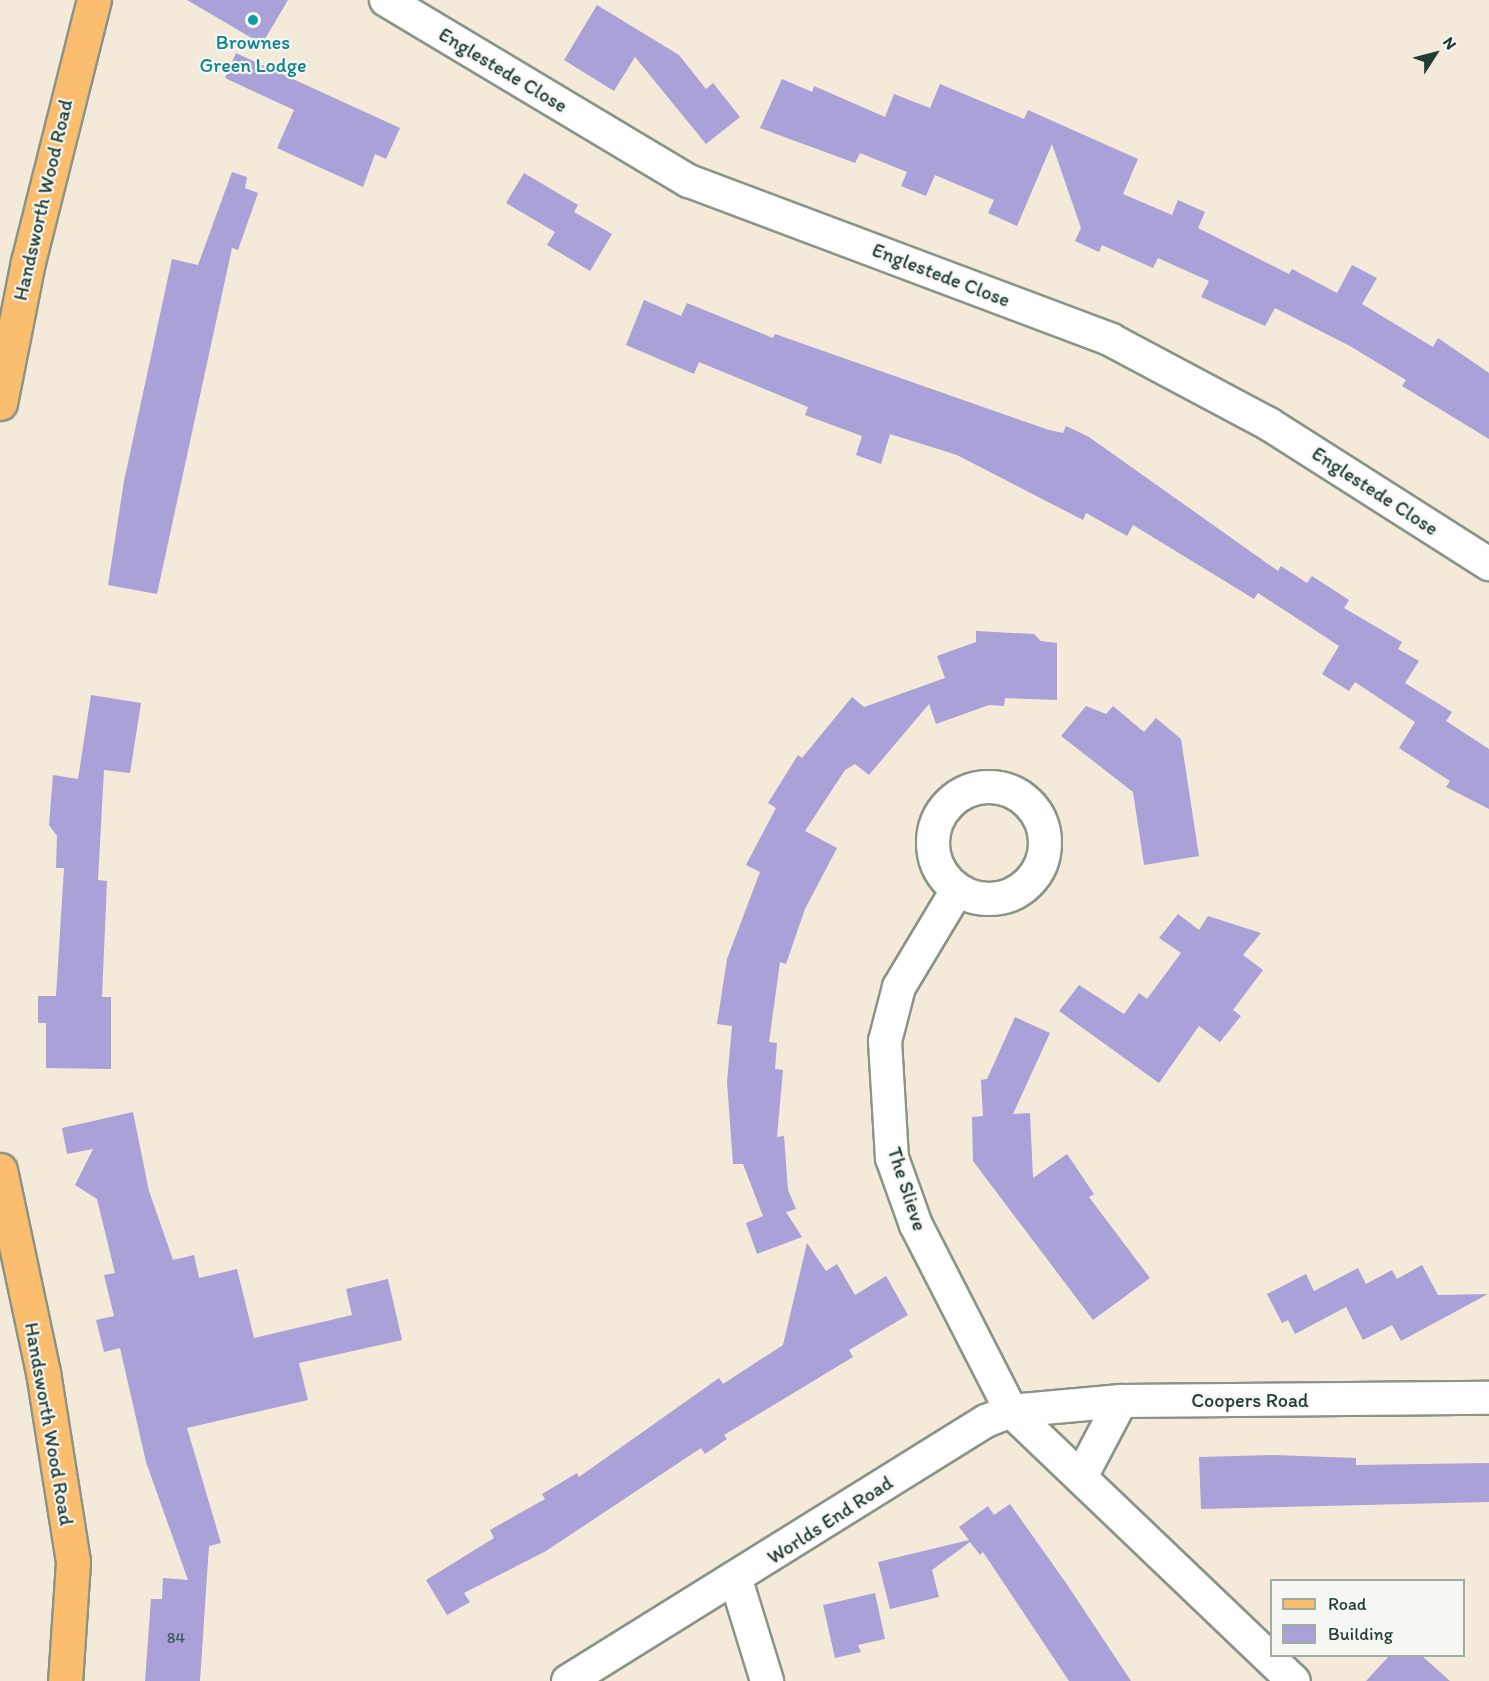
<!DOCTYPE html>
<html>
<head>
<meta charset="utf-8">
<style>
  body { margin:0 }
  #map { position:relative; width:1489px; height:1681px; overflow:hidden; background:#f4eada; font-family:Itim,sans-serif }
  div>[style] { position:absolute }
  .building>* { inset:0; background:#a9a1d8 }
  .roads { filter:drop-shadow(2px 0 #8a9487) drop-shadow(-2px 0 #8a9487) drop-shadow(0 2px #8a9487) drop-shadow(0 -2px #8a9487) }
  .minor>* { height:32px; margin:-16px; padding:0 16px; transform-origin:16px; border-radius:16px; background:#fff }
  .minor>.ring { margin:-16px; padding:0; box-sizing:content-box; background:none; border:32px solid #fff; border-radius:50% }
  .major>* { height:33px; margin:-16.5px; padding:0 16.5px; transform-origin:16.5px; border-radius:16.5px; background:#fbbe6e }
  .dots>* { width:16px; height:16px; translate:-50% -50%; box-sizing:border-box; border:3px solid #f6f6f2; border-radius:50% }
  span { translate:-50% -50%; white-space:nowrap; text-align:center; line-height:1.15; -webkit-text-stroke:4.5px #f6f6f2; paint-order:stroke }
  .number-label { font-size:16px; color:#42565d }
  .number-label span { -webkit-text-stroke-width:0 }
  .culture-label { font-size:20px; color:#0d838f }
  .street-label { font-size:20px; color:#1f3d34 }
  .legend { position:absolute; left:1270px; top:1579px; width:195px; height:78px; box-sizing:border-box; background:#f6f6f2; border:2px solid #a0aca6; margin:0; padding:8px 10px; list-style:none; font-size:18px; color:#1f3d34 }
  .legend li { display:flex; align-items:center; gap:12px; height:30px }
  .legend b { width:30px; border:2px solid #a0aca6 }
  .north { position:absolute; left:1405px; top:24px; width:60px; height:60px; -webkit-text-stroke:4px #f6f6f2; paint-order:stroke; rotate:54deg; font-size:16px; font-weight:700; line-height:24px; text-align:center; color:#1f3d34 }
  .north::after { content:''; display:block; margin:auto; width:21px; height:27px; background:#1f3d34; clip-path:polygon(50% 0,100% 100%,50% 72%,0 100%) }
</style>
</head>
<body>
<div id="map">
  <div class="building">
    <i style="clip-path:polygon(187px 0,288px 0,262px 44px)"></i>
    <i style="clip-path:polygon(597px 5px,679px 55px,706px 89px,713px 83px,740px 117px,706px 144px,635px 57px,614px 91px,564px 60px)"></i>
    <i style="clip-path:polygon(236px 53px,400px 128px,386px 159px,375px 154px,363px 187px,277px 148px,294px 110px,225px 78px)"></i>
    <i style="clip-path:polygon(782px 79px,812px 92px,814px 86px,885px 117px,894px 94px,930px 108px,940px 84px,1024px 119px,1028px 110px,1138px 159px,1123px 194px,1172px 215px,1178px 200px,1205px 212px,1198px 228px,1289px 274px,1292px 269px,1337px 293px,1352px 265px,1377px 278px,1362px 304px,1433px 347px,1438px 338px,1489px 373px,1489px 439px,1402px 386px,1406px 380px,1350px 346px,1275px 308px,1265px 326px,1201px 297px,1209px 281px,1158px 258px,1153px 268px,1102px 245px,1099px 252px,1075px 241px,1081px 228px,1052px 144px,1017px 226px,988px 213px,994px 200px,935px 175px,926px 196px,901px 186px,907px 172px,860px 153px,855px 163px,760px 128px)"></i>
    <i style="clip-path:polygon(232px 172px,247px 177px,245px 188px,258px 193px,238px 250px,232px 248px,157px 594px,108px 585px,124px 481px,172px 259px,198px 265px)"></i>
    <i style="clip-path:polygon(524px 173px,578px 205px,574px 212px,612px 234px,590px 271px,547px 245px,555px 232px,506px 203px)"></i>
    <i style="clip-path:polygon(644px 300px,681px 316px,687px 303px,773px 338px,775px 334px,1049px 430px,1063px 433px,1066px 426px,1089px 437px,1278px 571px,1281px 566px,1307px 583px,1312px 576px,1349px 600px,1344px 608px,1402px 642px,1398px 649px,1419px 661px,1405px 683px,1452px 712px,1446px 721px,1489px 749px,1489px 809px,1446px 787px,1450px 781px,1399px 748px,1415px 722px,1355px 682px,1349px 691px,1322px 674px,1339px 646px,1258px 593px,1254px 599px,1133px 525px,1127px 536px,1086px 513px,1083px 520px,957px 455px,890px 434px,881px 464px,856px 455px,862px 436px,805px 415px,808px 407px,699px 362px,694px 374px,626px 345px)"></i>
    <i style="clip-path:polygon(976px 631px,1034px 634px,1041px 641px,1057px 643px,1057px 700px,1005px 698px,1004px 706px,989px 705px,936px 724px,929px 704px,869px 775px,855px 764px,845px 770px,805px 831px,837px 848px,805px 909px,786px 964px,780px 962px,769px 1042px,777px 1043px,775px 1069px,783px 1070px,777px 1137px,784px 1136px,788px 1190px,796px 1209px,786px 1212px,802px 1237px,757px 1254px,746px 1223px,763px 1216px,743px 1164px,733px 1164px,727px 1082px,732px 1026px,717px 1024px,727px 959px,760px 872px,746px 865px,776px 808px,768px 803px,798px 755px,802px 758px,852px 697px,864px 707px,945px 678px,937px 656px,976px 642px)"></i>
    <i style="clip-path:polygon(91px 695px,141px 703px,130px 773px,104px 770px,98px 880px,107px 881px,102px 997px,111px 997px,111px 1069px,46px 1068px,46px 1023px,38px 1023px,38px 996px,56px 996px,64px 868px,56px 868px,57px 836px,49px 825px,53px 775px,78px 779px)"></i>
    <i style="clip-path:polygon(1086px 706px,1106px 714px,1113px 706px,1144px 732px,1156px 718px,1181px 739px,1199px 856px,1144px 865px,1133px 792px,1061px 736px)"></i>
    <i style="clip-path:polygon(1178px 914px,1199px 930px,1208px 916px,1261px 933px,1243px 955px,1263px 970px,1233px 1010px,1241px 1016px,1220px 1042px,1199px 1026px,1159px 1083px,1059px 1011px,1079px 985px,1124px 1014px,1139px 993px,1147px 999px,1181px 953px,1159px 938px)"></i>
    <i style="clip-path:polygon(1015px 1017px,1050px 1033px,1013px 1114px,1030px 1113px,1033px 1178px,1067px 1154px,1094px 1194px,1089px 1197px,1150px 1278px,1093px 1320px,973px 1161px,972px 1117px,983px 1116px,981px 1080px,987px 1079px)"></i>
    <i style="clip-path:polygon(133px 1112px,149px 1191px,173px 1260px,194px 1255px,199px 1278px,237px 1269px,254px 1338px,352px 1315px,346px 1289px,388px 1279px,402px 1340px,299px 1363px,308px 1400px,187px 1428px,221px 1543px,209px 1546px,200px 1681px,145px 1681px,151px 1599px,162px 1599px,163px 1578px,188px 1580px,146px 1462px,120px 1348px,104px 1352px,96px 1320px,114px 1316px,104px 1275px,115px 1273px,97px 1199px,75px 1185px,93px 1149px,67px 1154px,62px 1128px)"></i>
    <i style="clip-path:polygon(807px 1243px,826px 1271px,837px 1264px,855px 1295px,886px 1276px,908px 1315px,849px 1350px,853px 1357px,724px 1435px,727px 1439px,705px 1454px,701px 1448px,546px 1551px,464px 1593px,470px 1602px,447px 1615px,426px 1580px,494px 1538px,490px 1530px,545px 1499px,542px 1494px,577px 1473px,579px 1477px,719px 1378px,723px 1384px,783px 1345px)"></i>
    <i style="clip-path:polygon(1422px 1265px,1438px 1295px,1488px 1294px,1401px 1341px,1392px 1325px,1363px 1340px,1346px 1307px,1295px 1334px,1288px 1320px,1282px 1323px,1267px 1294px,1306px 1274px,1314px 1291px,1358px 1268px,1366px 1284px,1392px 1270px,1397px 1279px)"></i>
    <i style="clip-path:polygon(1274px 1455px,1356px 1458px,1356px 1465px,1489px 1463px,1489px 1502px,1201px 1509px,1199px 1457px)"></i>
    <i style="clip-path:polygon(1010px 1504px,1066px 1583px,1131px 1681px,1069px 1681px,983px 1552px,980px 1555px,970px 1542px,932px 1570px,939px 1597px,890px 1609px,878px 1562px,969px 1540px,959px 1527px,988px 1506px,994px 1515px)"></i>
    <i style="clip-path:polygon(875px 1593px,885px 1639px,858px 1645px,861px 1652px,835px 1658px,823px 1605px)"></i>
    <i style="clip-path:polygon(1389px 1656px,1422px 1656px,1450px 1681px,1366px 1681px)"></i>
  </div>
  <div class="roads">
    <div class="minor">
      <i style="left:386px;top:0;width:353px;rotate:30.9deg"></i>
      <i style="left:689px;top:181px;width:451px;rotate:20.6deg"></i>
      <i style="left:1111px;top:340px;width:179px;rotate:28deg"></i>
      <i style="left:1269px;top:424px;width:261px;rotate:32.5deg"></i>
      <i class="ring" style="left:933px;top:787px;width:80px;height:80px"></i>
      <i style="left:956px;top:892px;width:111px;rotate:121deg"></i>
      <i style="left:899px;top:987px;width:56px;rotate:104.5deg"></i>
      <i style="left:885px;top:1041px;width:117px;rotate:86.6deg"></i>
      <i style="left:892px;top:1158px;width:71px;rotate:70.3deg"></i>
      <i style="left:916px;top:1225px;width:209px;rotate:62.9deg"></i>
      <i style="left:1011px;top:1411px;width:391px;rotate:43.7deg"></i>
      <i style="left:1082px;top:1475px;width:84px;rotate:-62.2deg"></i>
      <i style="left:736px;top:1580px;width:106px;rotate:72.9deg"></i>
      <i style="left:568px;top:1681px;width:492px;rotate:-31.9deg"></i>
      <i style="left:986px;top:1421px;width:27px;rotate:-22deg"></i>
      <i style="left:1011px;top:1411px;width:110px;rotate:-5.2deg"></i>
      <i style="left:1121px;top:1401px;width:368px;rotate:-0.5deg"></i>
    </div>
    <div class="major">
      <i style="left:0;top:403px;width:144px;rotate:-78.8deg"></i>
      <i style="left:28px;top:262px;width:270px;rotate:-75.9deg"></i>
      <i style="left:0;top:1170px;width:207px;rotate:78deg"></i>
      <i style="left:43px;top:1372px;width:192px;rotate:81deg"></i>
      <i style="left:73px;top:1562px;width:119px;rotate:93.8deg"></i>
    </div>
  </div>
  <div class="dots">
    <i style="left:253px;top:20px;background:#0f9aa8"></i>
  </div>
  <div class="number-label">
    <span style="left:176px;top:1638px">84</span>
  </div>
  <div class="culture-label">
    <span style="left:253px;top:54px">Brownes<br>Green Lodge</span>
  </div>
  <div class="street-label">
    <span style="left:503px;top:70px;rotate:31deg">Englestede Close</span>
    <span style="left:43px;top:200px;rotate:-77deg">Handsworth Wood Road</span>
    <span style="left:941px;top:275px;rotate:21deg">Englestede Close</span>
    <span style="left:1375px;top:491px;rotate:33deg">Englestede Close</span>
    <span style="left:907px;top:1189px;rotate:72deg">The Slieve</span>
    <span style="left:1250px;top:1400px">Coopers Road</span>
    <span style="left:49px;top:1424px;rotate:80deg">Handsworth Wood Road</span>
    <span style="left:830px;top:1520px;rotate:-33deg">Worlds End Road</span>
  </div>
  <ul class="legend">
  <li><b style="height:8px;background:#fbbe6e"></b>Road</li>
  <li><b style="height:16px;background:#a9a1d8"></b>Building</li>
  </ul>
  <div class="north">N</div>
</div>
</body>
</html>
